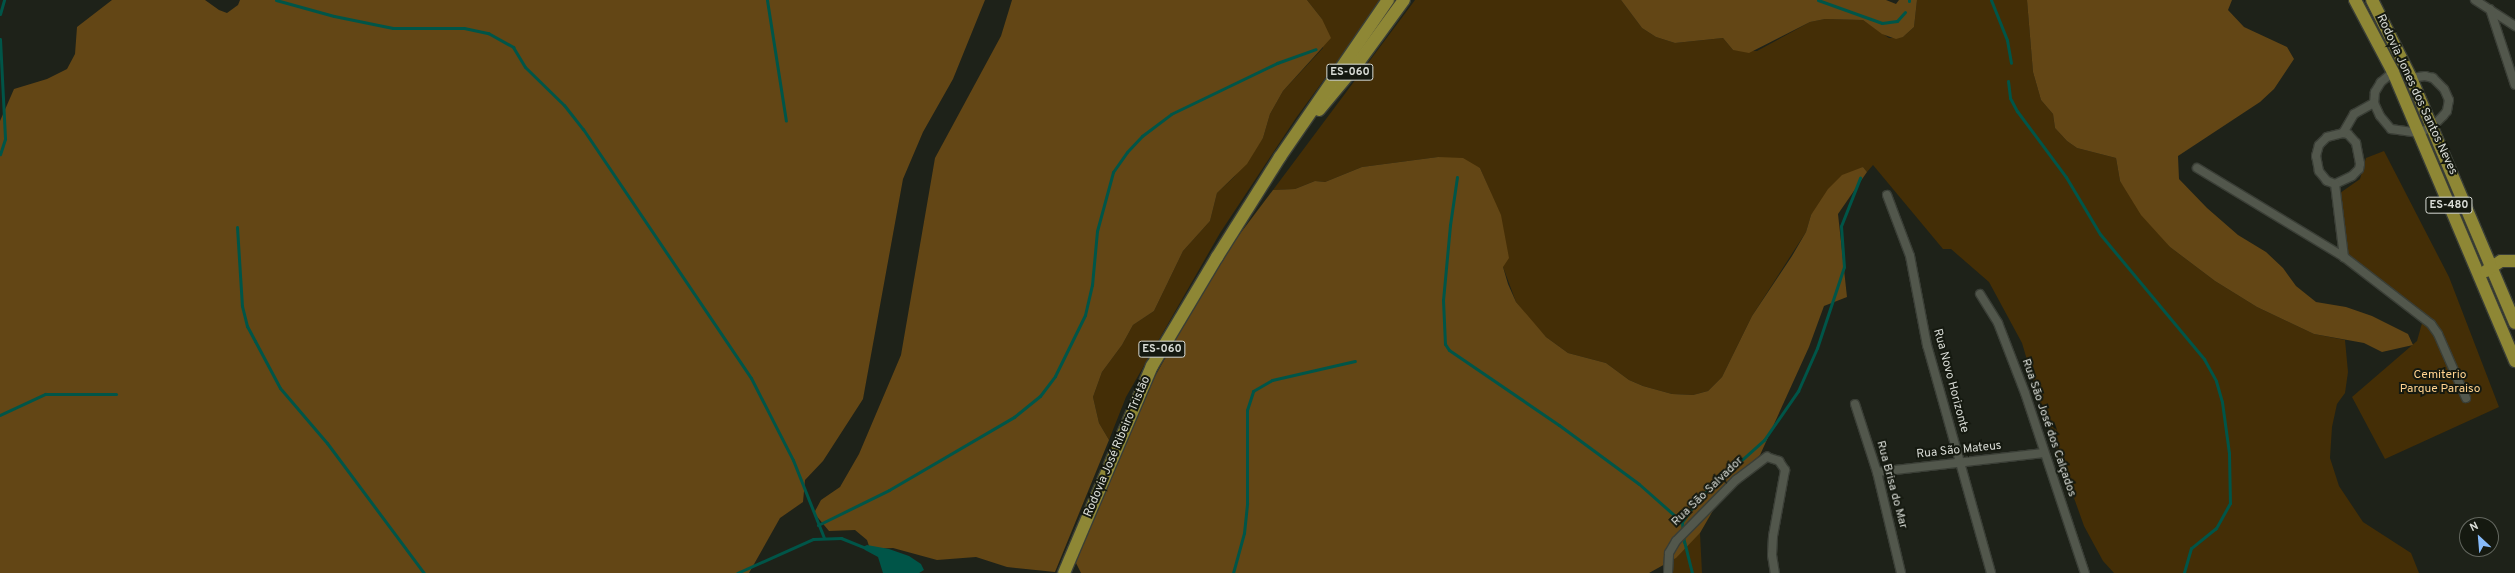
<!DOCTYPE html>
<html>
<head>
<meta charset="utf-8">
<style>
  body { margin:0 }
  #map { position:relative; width:2515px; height:573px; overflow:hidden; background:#1e2219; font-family:Overpass,sans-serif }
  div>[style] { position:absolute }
  .green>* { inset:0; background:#442e06 }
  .forest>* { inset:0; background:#634615 }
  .water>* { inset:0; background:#005548 }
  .stream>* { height:3px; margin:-1.5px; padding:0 1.5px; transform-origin:1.5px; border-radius:1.5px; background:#005548 }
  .roads { filter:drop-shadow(1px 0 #3a3e36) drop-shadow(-1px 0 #3a3e36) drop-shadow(0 1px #3a3e36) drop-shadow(0 -1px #3a3e36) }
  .street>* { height:8px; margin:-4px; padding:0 4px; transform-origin:4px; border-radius:4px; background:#52574c }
  .primary>* { height:12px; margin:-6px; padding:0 6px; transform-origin:6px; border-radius:6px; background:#8e8735 }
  span { translate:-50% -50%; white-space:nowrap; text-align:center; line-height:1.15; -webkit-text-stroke:4px #151910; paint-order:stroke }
  .shield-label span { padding:1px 3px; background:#151910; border:1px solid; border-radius:3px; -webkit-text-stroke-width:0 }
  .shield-label { font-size:11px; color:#d9dcd6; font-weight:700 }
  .street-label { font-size:12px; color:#d9dcd6 }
  .park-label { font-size:12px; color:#ffd28e }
  .north { position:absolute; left:2459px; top:517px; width:40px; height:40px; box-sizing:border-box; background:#151910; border:1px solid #63675f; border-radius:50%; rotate:334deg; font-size:11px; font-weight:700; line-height:16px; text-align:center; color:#d9dcd6 }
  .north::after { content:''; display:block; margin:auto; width:14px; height:18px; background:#87bbfb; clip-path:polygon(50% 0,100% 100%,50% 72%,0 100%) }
</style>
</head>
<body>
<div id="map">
  <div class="green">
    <i style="clip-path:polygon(1307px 0,1382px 0,1296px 118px,1220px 233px,1126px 397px,1109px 440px,1099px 423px,1093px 397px,1102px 372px,1122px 345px,1133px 325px,1154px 311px,1183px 251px,1210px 221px,1217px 193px,1234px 177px,1263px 138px,1270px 114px,1283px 91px,1323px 48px,1322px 19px)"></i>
    <i style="clip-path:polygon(1415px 0,1621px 0,1642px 28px,1656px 37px,1675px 43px,1723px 38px,1733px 50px,1757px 51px,1810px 22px,1825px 19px,1863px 20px,1889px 38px,1903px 37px,1914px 27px,1917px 0,2027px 0,2033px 72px,2041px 100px,2053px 114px,2055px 128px,2067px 141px,2077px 148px,2116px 158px,2120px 181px,2170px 247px,2215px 281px,2257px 307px,2314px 334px,2345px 340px,2348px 372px,2345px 393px,2337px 404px,2332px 427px,2330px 458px,2339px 486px,2363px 522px,2411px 553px,2419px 573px,2114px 573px,2103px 561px,2084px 526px,2038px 397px,2022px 343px,1989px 282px,1951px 249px,1943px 249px,1873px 165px,1867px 172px,1863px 167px,1811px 215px,1806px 232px,1752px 316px,1722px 377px,1708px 391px,1693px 395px,1672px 394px,1643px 386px,1629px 380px,1606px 363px,1568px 353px,1546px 337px,1529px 319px,1516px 302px,1503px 267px,1490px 191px,1480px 168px,1438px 157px,1362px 167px,1325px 182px,1315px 181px,1295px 189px,1273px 190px)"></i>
    <i style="clip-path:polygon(2384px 151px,2449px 277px,2499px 407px,2385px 459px,2352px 397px,2417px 341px,2424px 316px,2348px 259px,2340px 193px,2360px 179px,2366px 158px)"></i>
    <i style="clip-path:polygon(1700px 533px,1702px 573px,1671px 573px,1671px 561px)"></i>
  </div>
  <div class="forest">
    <i style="clip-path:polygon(112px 0,205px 0,219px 10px,227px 13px,238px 5px,240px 0,985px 0,953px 79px,923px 132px,903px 179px,863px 399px,823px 461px,805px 480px,803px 502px,780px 518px,749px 573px,0 573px,0 121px,14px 89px,47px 79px,67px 69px,75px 54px,77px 27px)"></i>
    <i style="clip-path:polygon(1012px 0,1307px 0,1322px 19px,1331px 38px,1283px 91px,1270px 114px,1263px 138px,1247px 164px,1217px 193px,1210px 221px,1183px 251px,1154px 311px,1133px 325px,1122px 345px,1102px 372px,1093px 397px,1099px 423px,1109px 440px,1055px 572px,1007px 567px,976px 557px,937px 560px,893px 548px,870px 549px,867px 540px,855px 530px,829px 531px,814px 513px,821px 500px,840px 487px,859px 454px,901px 355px,935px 158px,1001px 36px)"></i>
    <i style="clip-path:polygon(1621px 0,1886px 0,1896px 4px,1899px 0,1917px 0,1914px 27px,1903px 37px,1896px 39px,1882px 34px,1863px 20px,1825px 19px,1810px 22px,1749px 53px,1733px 50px,1723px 38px,1675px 43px,1656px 37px,1642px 28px)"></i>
    <i style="clip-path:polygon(2027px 0,2232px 0,2228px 10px,2244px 27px,2287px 47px,2294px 59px,2274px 89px,2260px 102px,2178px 156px,2179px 179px,2207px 208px,2238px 235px,2266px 252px,2283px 268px,2296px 286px,2316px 302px,2346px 307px,2372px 316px,2408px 334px,2413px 345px,2382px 352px,2364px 343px,2314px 334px,2257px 307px,2215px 281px,2170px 247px,2141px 215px,2120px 181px,2116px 158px,2077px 148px,2067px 141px,2055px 128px,2053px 114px,2041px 100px,2033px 72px)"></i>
    <i style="clip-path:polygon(1438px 157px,1463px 158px,1480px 168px,1501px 215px,1509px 258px,1503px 267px,1508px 284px,1516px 302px,1546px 337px,1568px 353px,1606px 363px,1629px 380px,1643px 386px,1672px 394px,1693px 395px,1708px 391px,1722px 377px,1752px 316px,1792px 256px,1806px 232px,1811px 215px,1828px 189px,1842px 175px,1863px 167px,1867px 172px,1838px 214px,1847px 297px,1824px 306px,1809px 347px,1760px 455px,1730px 481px,1700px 533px,1676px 558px,1649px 573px,1081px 573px,1075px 561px,1140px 403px,1208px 282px,1233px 243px,1273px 190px,1295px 189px,1315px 181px,1325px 182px,1362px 167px)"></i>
  </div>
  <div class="water">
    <i style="clip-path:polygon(867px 545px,889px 549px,909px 556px,921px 564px,924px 570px,919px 573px,883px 573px,878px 557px,865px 550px,863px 547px)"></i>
  </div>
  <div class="stream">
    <i style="left:276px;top:0;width:60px;rotate:15.4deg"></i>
    <i style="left:334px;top:16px;width:60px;rotate:11.5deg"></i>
    <i style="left:393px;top:28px;width:71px"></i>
    <i style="left:464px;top:28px;width:25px;rotate:12deg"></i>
    <i style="left:488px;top:33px;width:29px;rotate:29deg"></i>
    <i style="left:513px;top:47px;width:23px;rotate:59deg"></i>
    <i style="left:525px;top:67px;width:54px;rotate:44.3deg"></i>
    <i style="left:564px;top:105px;width:31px;rotate:52deg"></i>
    <i style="left:583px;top:129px;width:300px;rotate:56deg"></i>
    <i style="left:751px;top:378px;width:92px;rotate:62.9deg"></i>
    <i style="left:793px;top:460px;width:84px;rotate:68.3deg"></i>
    <i style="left:767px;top:0;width:122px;rotate:81.1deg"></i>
    <i style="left:1818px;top:0;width:68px;rotate:19.8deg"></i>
    <i style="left:1882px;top:23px;width:15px;rotate:-8deg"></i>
    <i style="left:1897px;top:21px;width:12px;rotate:-48deg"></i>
    <i style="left:1991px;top:0;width:43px;rotate:68.2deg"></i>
    <i style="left:2007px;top:40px;width:23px;rotate:80deg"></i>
    <i style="left:1909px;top:1px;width:1px;rotate:-90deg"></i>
    <i style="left:0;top:14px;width:15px;rotate:-74deg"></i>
    <i style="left:0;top:39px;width:100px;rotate:87.1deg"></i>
    <i style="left:5px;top:139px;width:16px;rotate:108deg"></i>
    <i style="left:2008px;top:81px;width:17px;rotate:83deg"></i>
    <i style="left:2010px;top:98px;width:15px;rotate:62deg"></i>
    <i style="left:2017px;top:111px;width:82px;rotate:53.4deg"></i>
    <i style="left:2066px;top:177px;width:66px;rotate:59.2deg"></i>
    <i style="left:2100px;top:234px;width:163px;rotate:50.2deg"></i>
    <i style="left:2204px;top:359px;width:25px;rotate:61deg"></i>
    <i style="left:2216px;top:381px;width:22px;rotate:74deg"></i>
    <i style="left:2222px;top:402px;width:51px;rotate:82.2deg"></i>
    <i style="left:2229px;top:453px;width:50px;rotate:88.9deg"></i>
    <i style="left:2230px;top:503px;width:29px;rotate:119deg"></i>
    <i style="left:2216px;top:528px;width:32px;rotate:141deg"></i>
    <i style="left:2191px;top:548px;width:26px;rotate:106deg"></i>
    <i style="left:1457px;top:177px;width:49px;rotate:98.3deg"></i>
    <i style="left:1450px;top:225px;width:75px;rotate:95.3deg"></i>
    <i style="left:1443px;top:300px;width:44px;rotate:87.4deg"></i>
    <i style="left:1445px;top:344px;width:7px;rotate:56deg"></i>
    <i style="left:1449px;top:350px;width:133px;rotate:34.3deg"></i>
    <i style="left:1559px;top:425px;width:99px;rotate:36.4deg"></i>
    <i style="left:1639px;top:484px;width:57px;rotate:41.5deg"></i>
    <i style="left:237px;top:227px;width:79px;rotate:86.4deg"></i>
    <i style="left:242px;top:306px;width:21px;rotate:76deg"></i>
    <i style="left:247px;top:326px;width:17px;rotate:62deg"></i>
    <i style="left:255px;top:341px;width:53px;rotate:62deg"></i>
    <i style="left:280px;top:388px;width:72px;rotate:49.5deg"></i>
    <i style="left:327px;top:443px;width:162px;rotate:53.3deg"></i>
    <i style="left:0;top:415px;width:50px;rotate:-25deg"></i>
    <i style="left:45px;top:394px;width:71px"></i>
    <i style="left:818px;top:525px;width:79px;rotate:-26.2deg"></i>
    <i style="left:889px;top:490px;width:145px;rotate:-30.3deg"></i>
    <i style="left:1014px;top:417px;width:33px;rotate:-39deg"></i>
    <i style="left:1040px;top:396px;width:25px;rotate:-53deg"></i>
    <i style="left:1055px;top:376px;width:68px;rotate:-63.8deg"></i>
    <i style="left:1085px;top:315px;width:31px;rotate:-77deg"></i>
    <i style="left:1092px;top:285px;width:54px;rotate:-84.7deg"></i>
    <i style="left:1097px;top:231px;width:61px;rotate:-74.8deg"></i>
    <i style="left:1113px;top:172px;width:24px;rotate:-55deg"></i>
    <i style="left:1127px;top:152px;width:22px;rotate:-47deg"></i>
    <i style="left:1142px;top:136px;width:36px;rotate:-37deg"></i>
    <i style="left:1171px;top:114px;width:118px;rotate:-25.7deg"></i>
    <i style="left:1277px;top:63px;width:41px;rotate:-19.7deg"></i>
    <i style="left:737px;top:573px;width:83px;rotate:-24.1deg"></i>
    <i style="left:813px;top:539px;width:28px;rotate:-2deg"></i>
    <i style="left:841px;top:538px;width:27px;rotate:22deg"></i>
    <i style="left:1233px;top:573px;width:41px;rotate:-74.6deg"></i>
    <i style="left:1244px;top:533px;width:30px;rotate:-84deg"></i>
    <i style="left:1247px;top:503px;width:93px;rotate:-90deg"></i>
    <i style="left:1247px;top:410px;width:20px;rotate:-72deg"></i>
    <i style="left:1253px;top:391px;width:22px;rotate:-30deg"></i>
    <i style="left:1272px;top:380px;width:85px;rotate:-12.9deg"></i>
    <i style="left:1692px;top:573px;width:32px;rotate:-104deg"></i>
    <i style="left:1684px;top:542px;width:20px;rotate:-96deg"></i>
    <i style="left:1682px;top:522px;width:28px;rotate:-55deg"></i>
    <i style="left:1698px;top:499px;width:89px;rotate:-41.8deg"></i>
    <i style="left:1764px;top:440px;width:60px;rotate:-55.2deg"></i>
    <i style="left:1798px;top:391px;width:47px;rotate:-66.2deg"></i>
    <i style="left:1817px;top:348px;width:85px;rotate:-71.6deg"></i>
    <i style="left:1844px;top:267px;width:41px;rotate:-94.2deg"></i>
    <i style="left:1841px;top:226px;width:52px;rotate:-68.4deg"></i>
  </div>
  <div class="roads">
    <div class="street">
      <i style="left:2475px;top:0;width:48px;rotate:33deg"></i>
      <i style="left:2490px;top:9px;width:80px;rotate:71.8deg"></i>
      <i style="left:2393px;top:72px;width:16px;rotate:140deg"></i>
      <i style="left:2381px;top:82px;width:12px;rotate:121deg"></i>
      <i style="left:2375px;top:92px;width:11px;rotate:95deg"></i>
      <i style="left:2374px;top:103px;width:14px;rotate:65deg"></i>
      <i style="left:2380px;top:116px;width:17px;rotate:50deg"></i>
      <i style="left:2391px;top:129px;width:27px;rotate:8deg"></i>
      <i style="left:2418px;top:133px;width:15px;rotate:-23deg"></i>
      <i style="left:2432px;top:127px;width:16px;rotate:-45deg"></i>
      <i style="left:2443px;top:116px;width:6px;rotate:-51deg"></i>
      <i style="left:2447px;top:111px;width:11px;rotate:-80deg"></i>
      <i style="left:2449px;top:100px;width:12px;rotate:-114deg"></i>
      <i style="left:2444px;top:89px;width:16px;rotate:-135deg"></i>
      <i style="left:2433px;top:78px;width:8px;rotate:-166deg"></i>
      <i style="left:2425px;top:76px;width:14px;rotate:172deg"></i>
      <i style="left:2343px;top:133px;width:5px;rotate:11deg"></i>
      <i style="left:2348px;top:134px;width:12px;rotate:48deg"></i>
      <i style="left:2356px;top:143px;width:21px;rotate:79deg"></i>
      <i style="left:2360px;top:164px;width:5px;rotate:101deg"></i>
      <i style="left:2359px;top:169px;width:10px;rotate:135deg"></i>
      <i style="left:2352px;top:176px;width:19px;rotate:155deg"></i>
      <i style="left:2335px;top:184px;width:9px;rotate:-159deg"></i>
      <i style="left:2327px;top:181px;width:13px;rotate:-129deg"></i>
      <i style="left:2319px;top:171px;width:15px;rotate:-101deg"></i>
      <i style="left:2316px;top:156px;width:11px;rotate:-75deg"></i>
      <i style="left:2319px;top:145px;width:11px;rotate:-45deg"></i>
      <i style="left:2327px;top:137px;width:16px;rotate:-14deg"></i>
      <i style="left:2343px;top:133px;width:22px;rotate:-60deg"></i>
      <i style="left:2354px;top:114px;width:23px;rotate:-29deg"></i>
      <i style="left:2197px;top:168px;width:172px;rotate:31.2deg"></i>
      <i style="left:2344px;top:257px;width:110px;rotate:37.6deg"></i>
      <i style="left:2431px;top:324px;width:12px;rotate:55deg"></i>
      <i style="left:2438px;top:334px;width:70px;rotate:66.4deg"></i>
      <i style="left:2335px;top:184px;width:74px;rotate:83deg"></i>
      <i style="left:1887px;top:195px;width:65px;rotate:69.3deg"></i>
      <i style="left:1910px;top:256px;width:91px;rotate:79.2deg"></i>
      <i style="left:1927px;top:345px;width:237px;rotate:74.3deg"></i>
      <i style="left:1980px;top:294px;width:34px;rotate:58deg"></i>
      <i style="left:1998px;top:323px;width:75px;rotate:68.9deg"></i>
      <i style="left:2025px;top:393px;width:190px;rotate:71.6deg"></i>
      <i style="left:1855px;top:404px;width:71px;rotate:72.1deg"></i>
      <i style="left:1877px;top:472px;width:104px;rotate:76.6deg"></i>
      <i style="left:1877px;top:472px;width:168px;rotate:-6.5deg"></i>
      <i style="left:1668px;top:573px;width:20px;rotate:-87deg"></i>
      <i style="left:1669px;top:553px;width:14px;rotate:-60deg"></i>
      <i style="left:1676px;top:541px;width:86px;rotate:-45.5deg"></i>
      <i style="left:1736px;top:480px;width:39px;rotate:-37deg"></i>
      <i style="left:1767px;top:457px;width:13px;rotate:18deg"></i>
      <i style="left:1779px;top:461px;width:11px;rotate:56deg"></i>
      <i style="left:1785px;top:470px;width:67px;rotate:100.3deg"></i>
      <i style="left:1773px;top:536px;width:19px;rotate:93deg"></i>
      <i style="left:1772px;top:555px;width:18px;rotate:81deg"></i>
    </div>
    <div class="primary">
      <i style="left:2355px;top:0;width:81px;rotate:62.2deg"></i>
      <i style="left:2393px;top:72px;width:314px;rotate:67.1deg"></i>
      <i style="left:2372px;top:0;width:87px;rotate:63.4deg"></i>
      <i style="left:2411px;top:78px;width:266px;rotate:67deg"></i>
      <i style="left:1319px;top:110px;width:61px;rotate:-50.3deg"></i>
      <i style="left:1358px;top:63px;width:78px;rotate:-53.9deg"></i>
      <i style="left:2486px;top:271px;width:18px;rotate:-34deg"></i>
      <i style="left:2501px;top:261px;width:14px"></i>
      <i style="left:1064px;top:573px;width:225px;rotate:-67deg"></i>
      <i style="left:1152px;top:366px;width:127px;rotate:-59.2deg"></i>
      <i style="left:1217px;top:257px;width:118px;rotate:-57.8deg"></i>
      <i style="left:1280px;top:157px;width:191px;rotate:-55.5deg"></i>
    </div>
  </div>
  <div class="shield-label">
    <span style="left:1350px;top:72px">ES-060</span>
    <span style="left:2449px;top:205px">ES-480</span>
    <span style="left:1162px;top:349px">ES-060</span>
  </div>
  <div class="street-label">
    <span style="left:2416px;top:95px;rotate:65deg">Rodovia Jones dos Santos Neves</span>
    <span style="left:1950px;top:381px;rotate:75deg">Rua Novo Horizonte</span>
    <span style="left:2048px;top:428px;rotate:71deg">Rua São José dos Calçados</span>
    <span style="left:1118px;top:447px;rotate:-67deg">Rodovia José Ribeiro Tristão</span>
    <span style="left:1959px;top:451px;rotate:-6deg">Rua São Mateus</span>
    <span style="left:1891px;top:485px;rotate:75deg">Rua Brisa do Mar</span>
    <span style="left:1708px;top:492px;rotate:-44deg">Rua São Salvador</span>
  </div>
  <div class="park-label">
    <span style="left:2440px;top:383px">Cemiterio<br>Parque Paraiso</span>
  </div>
  <div class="north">N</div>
</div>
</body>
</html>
